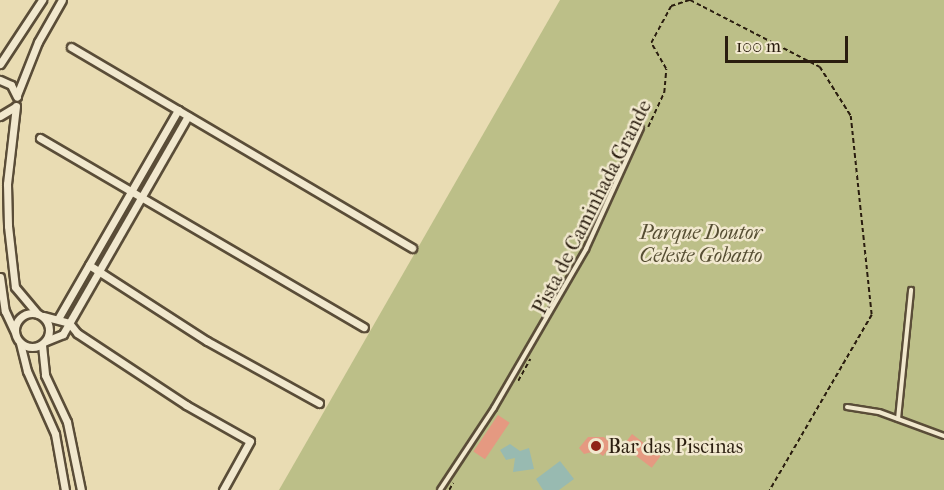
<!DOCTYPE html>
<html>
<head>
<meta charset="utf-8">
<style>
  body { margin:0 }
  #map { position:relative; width:944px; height:490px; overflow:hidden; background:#e9dcb3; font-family:"IM FELL French Canon",serif }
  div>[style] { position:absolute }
  .green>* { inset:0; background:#bcbf88 }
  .water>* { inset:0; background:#98bab1 }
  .building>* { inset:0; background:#e59981; transform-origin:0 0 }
  .path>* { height:1.5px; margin-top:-0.75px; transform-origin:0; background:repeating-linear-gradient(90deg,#2a1d0f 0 4.5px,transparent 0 7.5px) }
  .roads { filter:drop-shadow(2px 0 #5a4d38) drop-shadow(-2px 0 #5a4d38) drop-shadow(0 2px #5a4d38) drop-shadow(0 -2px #5a4d38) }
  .service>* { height:4px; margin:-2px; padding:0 2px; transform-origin:2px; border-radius:2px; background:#f1e8ce }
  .minor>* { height:7px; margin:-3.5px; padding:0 3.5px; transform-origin:3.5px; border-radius:3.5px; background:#f1e8ce }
  .minor>.ring { margin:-3.5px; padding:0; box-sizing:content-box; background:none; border:7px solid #f1e8ce; border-radius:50% }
  .dots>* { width:16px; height:16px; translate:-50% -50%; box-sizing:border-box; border:3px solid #f1e8ce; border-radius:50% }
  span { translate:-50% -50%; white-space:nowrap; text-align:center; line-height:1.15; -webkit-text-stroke:5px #f1e8ce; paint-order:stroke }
  .street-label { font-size:20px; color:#2a1d0f }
  .park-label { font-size:20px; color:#564e33; font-style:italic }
  .poi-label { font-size:20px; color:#2a1d0f }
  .left { translate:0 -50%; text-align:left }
  .scale { position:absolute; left:725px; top:36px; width:123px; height:27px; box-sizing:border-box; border:3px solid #2a1d0f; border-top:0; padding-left:8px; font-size:18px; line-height:21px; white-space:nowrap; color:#2a1d0f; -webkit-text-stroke:4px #f1e8ce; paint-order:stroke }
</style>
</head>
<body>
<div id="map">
  <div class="green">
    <i style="clip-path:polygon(560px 0,944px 0,944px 490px,279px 490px)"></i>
  </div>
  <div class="water">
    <i style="clip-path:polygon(510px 444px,520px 451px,529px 448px,534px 469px,513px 472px,515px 458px,506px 460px,500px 450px)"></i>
    <i style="clip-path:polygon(560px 461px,574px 479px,559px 490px,543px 490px,536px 479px)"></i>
  </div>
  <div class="building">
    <i style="left:498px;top:415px;width:14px;height:44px;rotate:34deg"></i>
    <i style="left:632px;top:434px;width:36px;height:15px;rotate:37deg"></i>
    <i style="clip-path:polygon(588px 437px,604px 437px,612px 445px,603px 456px,596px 451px,584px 454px,579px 448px)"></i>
  </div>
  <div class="path">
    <i style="left:648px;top:127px;width:38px;rotate:-65deg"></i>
    <i style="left:664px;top:93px;width:24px;rotate:-85deg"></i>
    <i style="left:666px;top:69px;width:30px;rotate:-120deg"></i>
    <i style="left:651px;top:43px;width:42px;rotate:-61.6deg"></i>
    <i style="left:671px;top:6px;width:20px;rotate:-18deg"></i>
    <i style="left:690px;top:0;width:146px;rotate:27.3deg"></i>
    <i style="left:820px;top:67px;width:58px;rotate:57.7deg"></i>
    <i style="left:851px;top:116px;width:200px;rotate:84deg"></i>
    <i style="left:872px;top:315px;width:203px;rotate:120.2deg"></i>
    <i style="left:518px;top:381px;width:25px;rotate:-61deg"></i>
    <i style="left:449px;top:490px;width:8px;rotate:-60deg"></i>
  </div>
  <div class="roads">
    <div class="service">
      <i style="left:847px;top:407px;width:32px;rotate:9deg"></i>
      <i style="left:879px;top:412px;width:69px;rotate:20.3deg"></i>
      <i style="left:898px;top:419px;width:130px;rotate:-84.2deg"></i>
      <i style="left:440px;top:490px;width:98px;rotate:-56.6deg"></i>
      <i style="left:494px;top:408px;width:184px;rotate:-59.9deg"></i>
      <i style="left:586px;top:249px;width:133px;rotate:-65.6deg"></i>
    </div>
    <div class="minor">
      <i style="left:71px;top:47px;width:396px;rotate:30.5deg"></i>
      <i style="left:0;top:64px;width:77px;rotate:-56.7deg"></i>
      <i style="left:0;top:80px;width:12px;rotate:24deg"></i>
      <i style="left:11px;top:85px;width:13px;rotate:63deg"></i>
      <i style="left:17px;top:95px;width:57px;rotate:-68.4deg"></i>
      <i style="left:38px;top:42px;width:48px;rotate:-60.3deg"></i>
      <i style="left:16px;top:106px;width:79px;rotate:96.6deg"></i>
      <i style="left:7px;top:184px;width:42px;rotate:88.6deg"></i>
      <i style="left:8px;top:226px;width:61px;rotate:83.5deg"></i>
      <i style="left:15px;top:287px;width:35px;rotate:50deg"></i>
      <i style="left:0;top:116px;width:17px;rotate:-31deg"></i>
      <i style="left:40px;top:138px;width:375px;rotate:30.3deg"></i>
      <i style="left:89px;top:265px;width:140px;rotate:32.8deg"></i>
      <i style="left:207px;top:341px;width:128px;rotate:29deg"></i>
      <i style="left:0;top:277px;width:34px;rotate:82deg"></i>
      <i style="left:5px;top:311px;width:23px;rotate:65deg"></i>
      <i class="ring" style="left:15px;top:313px;width:27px;height:27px"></i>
      <i style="left:43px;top:316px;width:27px;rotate:15deg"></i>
      <i style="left:69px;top:323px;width:13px;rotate:51deg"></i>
      <i style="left:77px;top:333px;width:131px;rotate:33.4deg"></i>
      <i style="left:186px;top:405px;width:73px;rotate:29.4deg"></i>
      <i style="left:250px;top:441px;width:56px;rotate:118.9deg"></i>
      <i style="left:59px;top:317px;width:239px;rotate:-60.1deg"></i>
      <i style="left:46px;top:341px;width:18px;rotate:-22deg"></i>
      <i style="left:63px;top:334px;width:251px;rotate:-60.2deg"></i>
      <i style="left:20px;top:343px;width:29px;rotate:76deg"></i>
      <i style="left:27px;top:371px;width:69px;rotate:66deg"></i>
      <i style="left:55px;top:434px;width:57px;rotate:79.9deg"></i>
      <i style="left:42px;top:345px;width:30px;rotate:84deg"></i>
      <i style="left:45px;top:375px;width:52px;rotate:64.9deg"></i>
      <i style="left:67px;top:422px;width:69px;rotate:78.4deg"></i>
    </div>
  </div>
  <div class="dots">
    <i style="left:596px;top:446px;background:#8f2418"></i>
  </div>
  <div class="street-label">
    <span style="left:592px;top:207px;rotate:-63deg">Pista de Caminhada Grande</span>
  </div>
  <div class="park-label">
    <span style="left:701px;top:244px">Parque Doutor<br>Celeste Gobatto</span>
  </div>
  <div class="poi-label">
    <span class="left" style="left:608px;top:446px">Bar das Piscinas</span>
  </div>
  <div class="scale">100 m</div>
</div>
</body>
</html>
